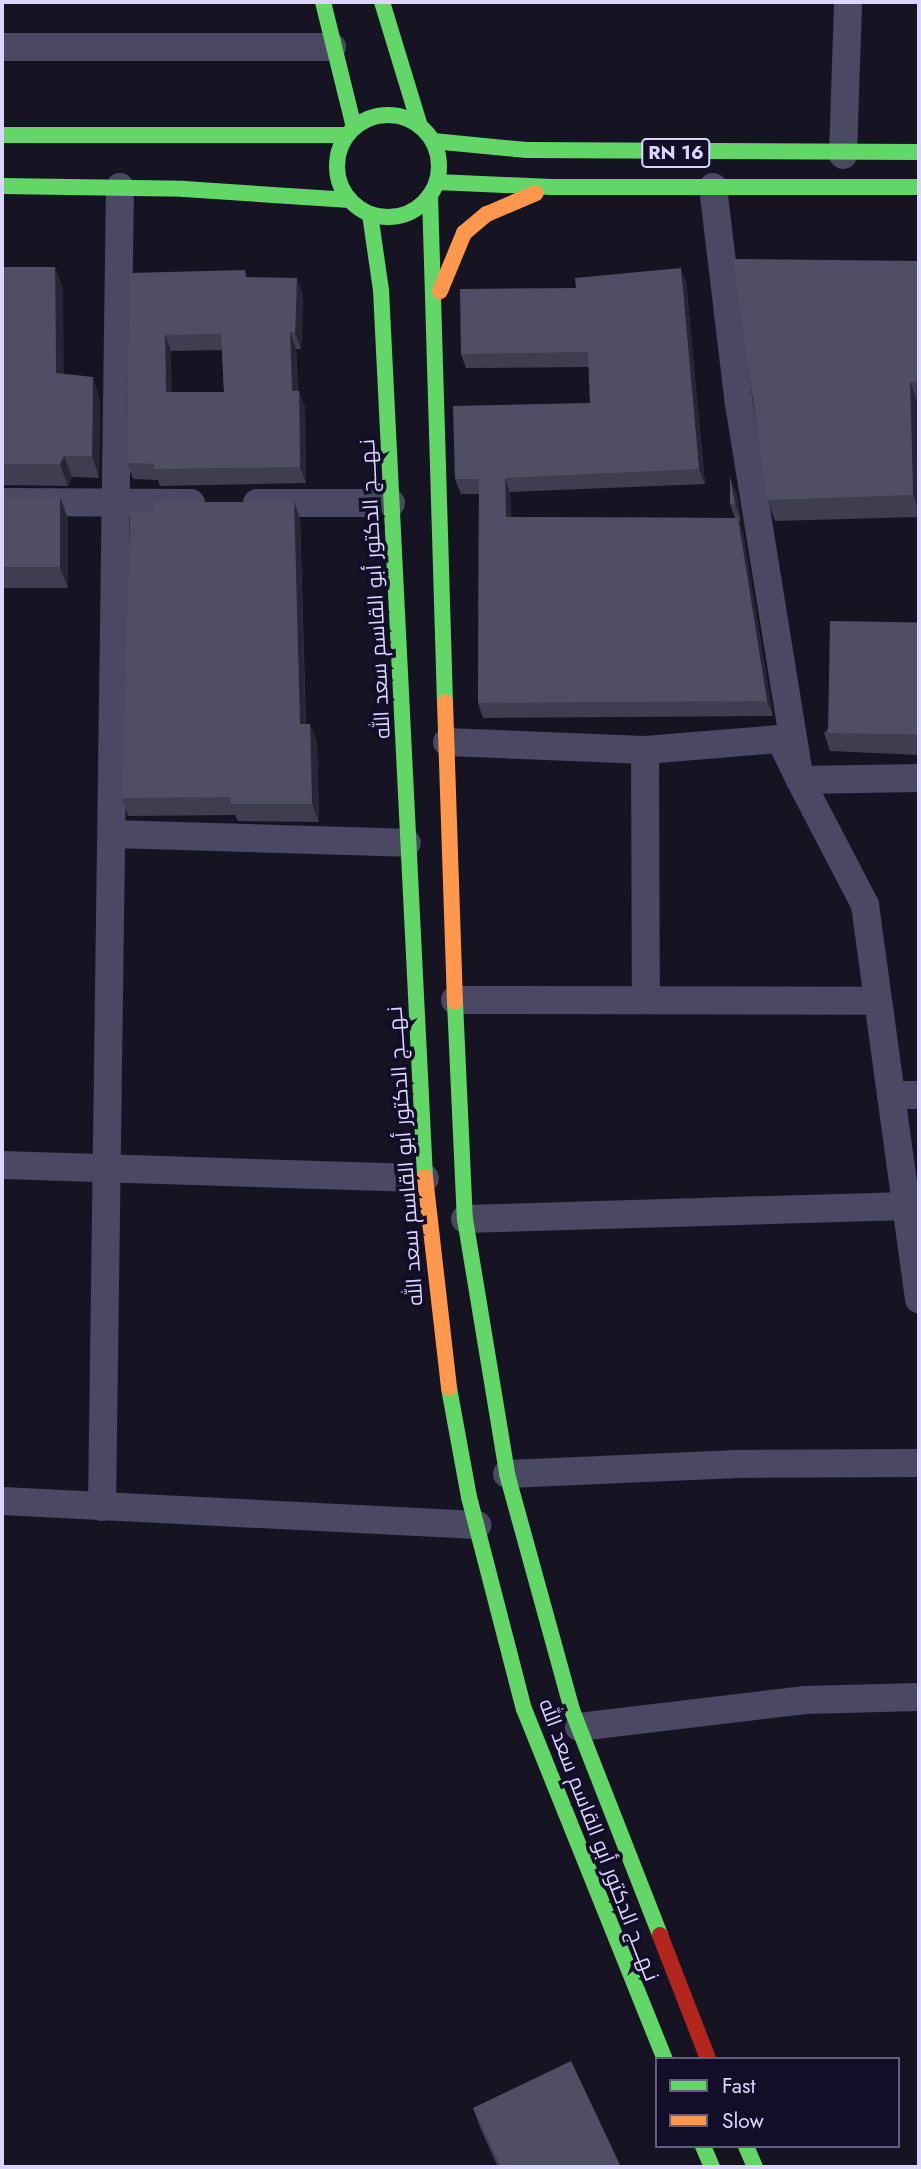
<!DOCTYPE html>
<html>
<head>
<meta charset="utf-8">
<style>
  body { margin:0 }
  #map { position:relative; width:921px; height:2169px; overflow:hidden; background:#161422; font-family:Jost,Cairo,sans-serif }
  div>[style] { position:absolute }
  .street>* { height:28px; margin:-14px; padding:0 14px; transform-origin:14px; border-radius:14px; background:#4a4863 }
  .fast>* { height:16px; margin:-8px; padding:0 8px; transform-origin:8px; border-radius:8px; background:#63d668 }
  .fast>.ring { margin:-8px; padding:0; box-sizing:content-box; background:none; border:16px solid #63d668; border-radius:50% }
  .slow>* { height:16px; margin:-8px; padding:0 8px; transform-origin:8px; border-radius:8px; background:#ff974d }
  .jam>* { height:16px; margin:-8px; padding:0 8px; transform-origin:8px; border-radius:8px; background:#b3261e }
  .wall>* { inset:0; background:#403d51 }
  .shaded-wall>* { inset:0; background:#282636 }
  .building>* { inset:0; background:#504e64; transform-origin:0 0 }
  span { translate:-50% -50%; white-space:nowrap; text-align:center; line-height:1.15; -webkit-text-stroke:7px #130e28; paint-order:stroke }
  .shield-label span { padding:2px 5px; background:#130e28; border:2px solid; border-radius:5px; -webkit-text-stroke-width:0 }
  .shield-label { font-size:19px; color:#dbd5ff; font-weight:700 }
  .street-label { font-size:21px; color:#dbd5ff }
  .frame { position:absolute; inset:0; border:4px solid #dbd5ff; pointer-events:none }
  .legend { position:absolute; left:655px; top:2057px; width:245px; height:91px; box-sizing:border-box; background:#130e28; border:2px solid #635e7e; margin:0; padding:9px 12px; list-style:none; font-size:21px; color:#dbd5ff }
  .legend li { display:flex; align-items:center; gap:14px; height:35px }
  .legend b { width:35px; border:2px solid #635e7e }
</style>
</head>
<body>
<div id="map">
  <div class="street">
    <i style="left:2px;top:47px;width:330px"></i>
    <i style="left:843px;top:155px;width:153px;rotate:-88.1deg"></i>
    <i style="left:713px;top:187px;width:212px;rotate:83.2deg"></i>
    <i style="left:738px;top:398px;width:387px;rotate:80.8deg"></i>
    <i style="left:800px;top:780px;width:141px;rotate:62.5deg"></i>
    <i style="left:865px;top:905px;width:398px;rotate:82.2deg"></i>
    <i style="left:2px;top:502px;width:189px;rotate:0.3deg"></i>
    <i style="left:257px;top:503px;width:134px"></i>
    <i style="left:447px;top:742px;width:198px;rotate:2.3deg"></i>
    <i style="left:645px;top:750px;width:135px;rotate:-4.7deg"></i>
    <i style="left:780px;top:739px;width:46px;rotate:64deg"></i>
    <i style="left:800px;top:780px;width:119px;rotate:-1deg"></i>
    <i style="left:645px;top:750px;width:250px;rotate:89.8deg"></i>
    <i style="left:112px;top:834px;width:295px;rotate:1.7deg"></i>
    <i style="left:455px;top:1000px;width:423px;rotate:0.1deg"></i>
    <i style="left:891px;top:1095px;width:28px"></i>
    <i style="left:2px;top:1165px;width:423px;rotate:1.8deg"></i>
    <i style="left:465px;top:1219px;width:442px;rotate:-1.7deg"></i>
    <i style="left:507px;top:1474px;width:225px;rotate:-2.5deg"></i>
    <i style="left:732px;top:1464px;width:187px;rotate:-0.3deg"></i>
    <i style="left:2px;top:1501px;width:476px;rotate:2.9deg"></i>
    <i style="left:102px;top:1507px;width:1320px;rotate:-89.22deg"></i>
    <i style="left:579px;top:1727px;width:228px;rotate:-6.8deg"></i>
    <i style="left:805px;top:1700px;width:114px;rotate:-1.5deg"></i>
  </div>
  <div class="fast">
    <i style="left:323px;top:2px;width:129px;rotate:76.1deg"></i>
    <i style="left:382px;top:2px;width:130px;rotate:73deg"></i>
    <i class="ring" style="left:337px;top:115px;width:86px;height:86px"></i>
    <i style="left:2px;top:135px;width:345px"></i>
    <i style="left:433px;top:141px;width:94px;rotate:5.5deg"></i>
    <i style="left:527px;top:150px;width:392px;rotate:0.3deg"></i>
    <i style="left:437px;top:182px;width:114px;rotate:2.5deg"></i>
    <i style="left:551px;top:187px;width:368px"></i>
    <i style="left:2px;top:186px;width:182px;rotate:0.9deg"></i>
    <i style="left:184px;top:189px;width:166px;rotate:3.8deg"></i>
    <i style="left:430px;top:195px;width:507px;rotate:88.31deg"></i>
    <i style="left:370px;top:214px;width:77px;rotate:81.8deg"></i>
    <i style="left:381px;top:290px;width:888px;rotate:87.16deg"></i>
    <i style="left:455px;top:1002px;width:217px;rotate:87.4deg"></i>
    <i style="left:465px;top:1219px;width:258px;rotate:80.6deg"></i>
    <i style="left:507px;top:1474px;width:245px;rotate:74.6deg"></i>
    <i style="left:572px;top:1710px;width:242px;rotate:68.6deg"></i>
    <i style="left:449px;top:1388px;width:111px;rotate:79.6deg"></i>
    <i style="left:469px;top:1497px;width:219px;rotate:75.5deg"></i>
    <i style="left:524px;top:1709px;width:377px;rotate:68.1deg"></i>
    <i style="left:703px;top:2146px;width:23px;rotate:67deg"></i>
    <i style="left:746px;top:2146px;width:23px;rotate:67deg"></i>
  </div>
  <div class="slow">
    <i style="left:440px;top:291px;width:63px;rotate:-67.5deg"></i>
    <i style="left:464px;top:233px;width:30px;rotate:-40deg"></i>
    <i style="left:487px;top:214px;width:53px;rotate:-23.2deg"></i>
    <i style="left:445px;top:702px;width:300px;rotate:88.1deg"></i>
    <i style="left:425px;top:1177px;width:212px;rotate:83.5deg"></i>
  </div>
  <div class="jam">
    <i style="left:660px;top:1935px;width:133px;rotate:68.8deg"></i>
  </div>
  <div class="wall">
    <i style="clip-path:polygon(919px 261px,919px 403px,918px 403px,919px 517px,775px 521px,767px 500px)"></i>
    <i style="clip-path:polygon(2px 267px,55px 267px,63px 289px,63px 374px,100px 399px,99px 478px,72px 477px,68px 486px,2px 485px)"></i>
    <i style="clip-path:polygon(evenodd,129px 273px,248px 277px,303px 295px,301px 349px,296px 349px,298px 391px,299px 391px,305px 408px,306px 483px,160px 486px,158px 480px,133px 479px,127px 463px,129px 273px,222px 350px,224px 392px,171px 392px,171px 351px,222px 350px)"></i>
    <i style="clip-path:polygon(686px 282px,705px 484px,510px 492px,511px 517px,735px 518px,730px 504px,730px 477px,737px 495px,741px 521px,739px 521px,743px 532px,773px 716px,483px 718px,478px 703px,479px 494px,461px 494px,455px 479px,590px 403px,589px 367px,466px 368px,461px 354px,576px 288px)"></i>
    <i style="clip-path:polygon(2px 497px,68px 519px,68px 588px,2px 588px)"></i>
    <i style="clip-path:polygon(294px 502px,300px 519px,306px 724px,310px 724px,317px 742px,319px 822px,238px 821px,235px 815px,128px 816px,122px 798px)"></i>
    <i style="clip-path:polygon(919px 623px,919px 755px,830px 751px,824px 733px)"></i>
    <i style="clip-path:polygon(473px 2108px,621px 2167px,498px 2167px,481px 2130px)"></i>
  </div>
  <div class="shaded-wall">
    <i style="clip-path:polygon(55px 267px,63px 289px,64px 395px,56px 373px)"></i>
    <i style="clip-path:polygon(681px 268px,686px 282px,705px 484px,699px 469px)"></i>
    <i style="clip-path:polygon(297px 278px,303px 295px,301px 349px,295px 333px)"></i>
    <i style="clip-path:polygon(290px 332px,296px 349px,298px 408px,292px 391px)"></i>
    <i style="clip-path:polygon(165px 335px,171px 351px,172px 409px,166px 392px)"></i>
    <i style="clip-path:polygon(93px 377px,100px 399px,99px 478px,92px 456px)"></i>
    <i style="clip-path:polygon(910px 382px,918px 403px,919px 511px,913px 495px)"></i>
    <i style="clip-path:polygon(299px 391px,305px 408px,306px 483px,300px 467px)"></i>
    <i style="clip-path:polygon(64px 456px,72px 477px,68px 486px,60px 464px)"></i>
    <i style="clip-path:polygon(730px 477px,737px 495px,741px 521px,735px 503px)"></i>
    <i style="clip-path:polygon(505px 478px,510px 492px,511px 532px,506px 517px)"></i>
    <i style="clip-path:polygon(60px 497px,68px 519px,68px 588px,60px 567px)"></i>
    <i style="clip-path:polygon(294px 502px,300px 519px,306px 742px,300px 724px)"></i>
    <i style="clip-path:polygon(738px 518px,743px 532px,773px 716px,767px 701px)"></i>
    <i style="clip-path:polygon(310px 724px,317px 742px,319px 822px,312px 804px)"></i>
  </div>
  <div class="building">
    <i style="clip-path:polygon(733px 259px,919px 261px,919px 382px,910px 382px,913px 495px,767px 500px)"></i>
    <i style="clip-path:polygon(2px 267px,55px 267px,56px 373px,93px 377px,92px 456px,64px 456px,60px 464px,2px 464px)"></i>
    <i style="clip-path:polygon(681px 268px,699px 469px,505px 478px,506px 517px,738px 518px,767px 701px,478px 703px,479px 479px,455px 479px,453px 406px,590px 403px,588px 352px,461px 354px,460px 289px,576px 288px,575px 278px)"></i>
    <i style="clip-path:polygon(evenodd,245px 270px,246px 277px,297px 278px,295px 333px,290px 332px,292px 391px,299px 391px,300px 467px,154px 469px,154px 464px,127px 463px,129px 273px,245px 270px,221px 334px,224px 392px,166px 392px,165px 335px,221px 334px)"></i>
    <i style="clip-path:polygon(730px 477px,735px 503px,730px 504px)"></i>
    <i style="left:2px;top:497px;width:58px;height:70px"></i>
    <i style="clip-path:polygon(154px 502px,294px 502px,300px 724px,310px 724px,312px 804px,231px 804px,231px 797px,122px 798px,130px 513px,154px 511px)"></i>
    <i style="left:830px;top:621px;width:89px;height:112px;rotate:1deg"></i>
    <i style="clip-path:polygon(571px 2061px,621px 2167px,501px 2167px,473px 2108px)"></i>
  </div>
  <div class="shield-label">
    <span style="left:676px;top:153px">RN 16</span>
  </div>
  <div class="street-label">
    <span style="left:375px;top:589px;rotate:-93deg">نـهـــج الدكتور أبو القاسم سعد الله</span>
    <span style="left:405px;top:1156px;rotate:-94deg">نـهـــج الدكتور أبو القاسم سعد الله</span>
    <span style="left:599px;top:1840px;rotate:69deg">نـهـــج الدكتور أبو القاسم سعد الله</span>
  </div>
  <div class="frame"></div>
  <ul class="legend">
  <li><b style="height:9px;background:#63d668"></b>Fast</li>
  <li><b style="height:9px;background:#ff974d"></b>Slow</li>
  </ul>
</div>
</body>
</html>
